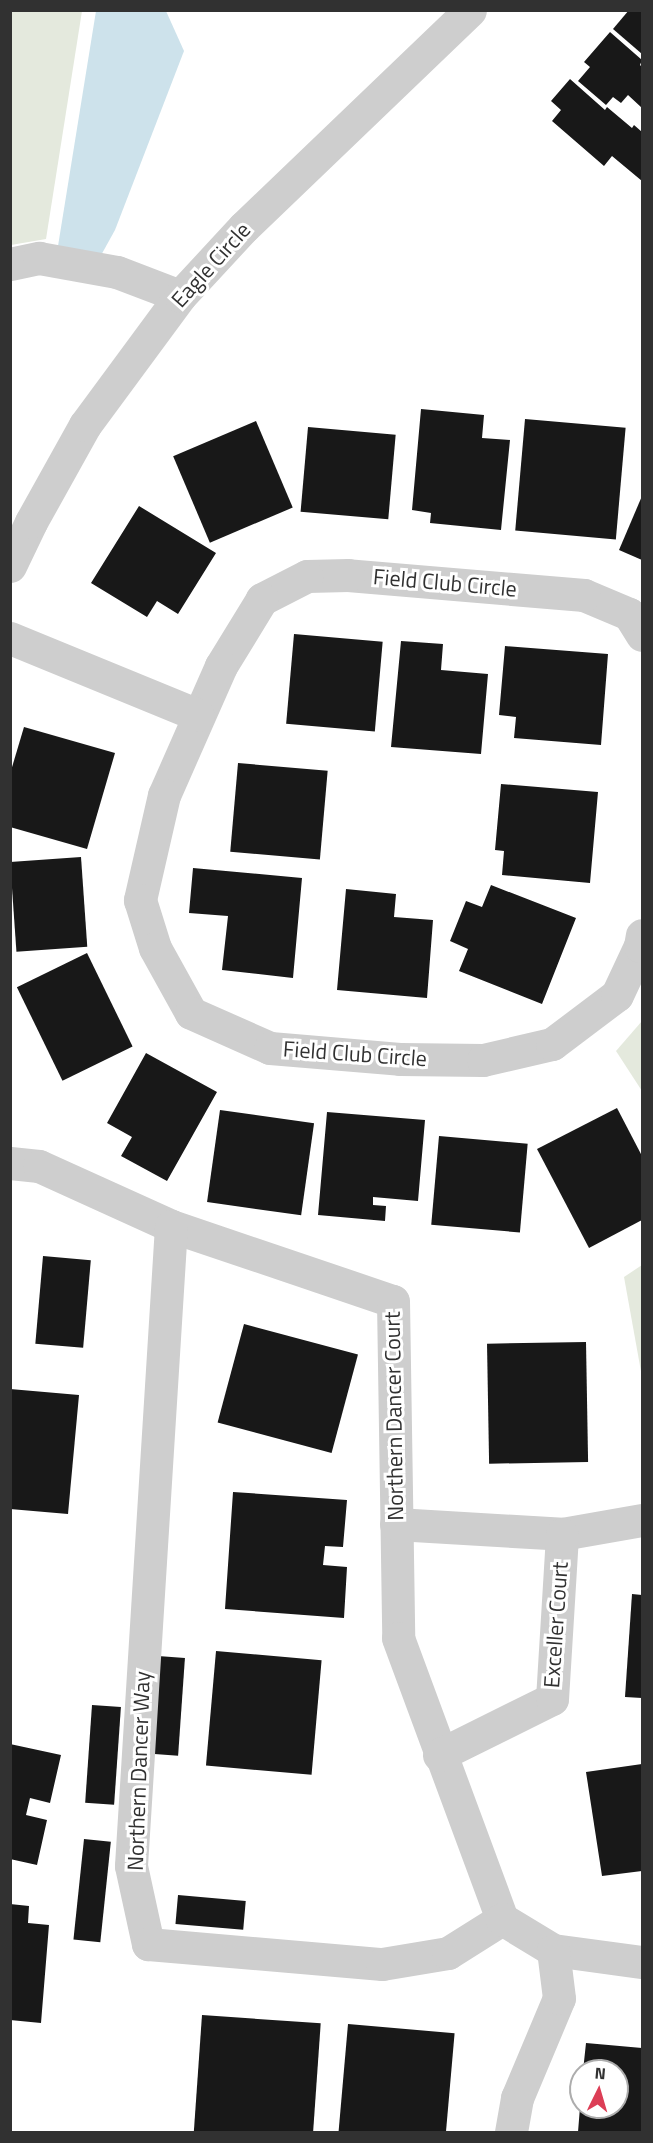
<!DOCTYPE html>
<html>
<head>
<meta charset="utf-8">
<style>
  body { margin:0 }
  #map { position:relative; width:653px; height:2143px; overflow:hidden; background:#fff; font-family:"Titillium Web",sans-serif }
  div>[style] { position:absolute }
  .green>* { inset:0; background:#e4e9dd }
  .water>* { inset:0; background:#cde2eb }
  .building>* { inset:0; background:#181818; transform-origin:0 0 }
  .minor>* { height:33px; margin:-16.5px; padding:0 16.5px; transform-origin:16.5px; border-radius:16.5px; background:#cecece }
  span { translate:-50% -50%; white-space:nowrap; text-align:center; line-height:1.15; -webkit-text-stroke:6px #fff; paint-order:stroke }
  .street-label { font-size:22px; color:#313131 }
  .frame { position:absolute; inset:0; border:12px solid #313131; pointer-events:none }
  .north { position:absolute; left:569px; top:2059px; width:60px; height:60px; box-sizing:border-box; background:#fff; border:2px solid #adadad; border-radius:50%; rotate:5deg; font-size:16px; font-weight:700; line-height:24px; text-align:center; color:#313131 }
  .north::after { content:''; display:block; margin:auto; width:21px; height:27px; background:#dc3e56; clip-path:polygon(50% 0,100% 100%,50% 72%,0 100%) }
</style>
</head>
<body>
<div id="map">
  <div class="green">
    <i style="clip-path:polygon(11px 10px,82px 11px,46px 239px,11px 245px)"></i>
    <i style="clip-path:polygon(642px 1021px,642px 1091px,616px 1051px)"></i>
    <i style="clip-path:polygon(642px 1265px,642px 1377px,624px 1277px)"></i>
  </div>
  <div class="water">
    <i style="clip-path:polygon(96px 11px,166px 11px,184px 51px,115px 230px,94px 268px,58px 246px)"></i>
  </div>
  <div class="building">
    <i style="clip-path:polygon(629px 10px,642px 10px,642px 54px,613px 29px)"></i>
    <i style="clip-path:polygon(610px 32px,642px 60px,640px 65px,642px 67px,642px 108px,628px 95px,621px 103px,613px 97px,606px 105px,578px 81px,590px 67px,584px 62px)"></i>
    <i style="clip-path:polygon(570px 79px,605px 110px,607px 107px,632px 128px,634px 125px,642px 132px,642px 181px,612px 156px,604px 166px,552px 121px,561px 110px,551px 101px)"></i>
    <i style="clip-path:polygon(421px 409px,484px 415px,482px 438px,510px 440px,501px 530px,430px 523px,431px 513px,412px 510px)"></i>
    <i style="left:525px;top:419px;width:101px;height:112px;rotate:5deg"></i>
    <i style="left:256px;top:421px;width:94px;height:90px;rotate:67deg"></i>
    <i style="left:308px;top:427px;width:88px;height:85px;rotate:5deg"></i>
    <i style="clip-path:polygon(642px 496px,642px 560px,619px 550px)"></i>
    <i style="clip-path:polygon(139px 506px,216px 553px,178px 614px,157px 601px,147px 617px,91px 583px)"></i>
    <i style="left:294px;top:634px;width:89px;height:90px;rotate:5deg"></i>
    <i style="clip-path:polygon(401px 641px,443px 644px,441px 670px,488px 674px,481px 754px,391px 747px)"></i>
    <i style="clip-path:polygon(505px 646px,608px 654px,601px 745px,514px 738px,516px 717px,499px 715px)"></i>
    <i style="clip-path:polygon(24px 727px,115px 753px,87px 849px,10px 827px,10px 774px)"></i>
    <i style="left:238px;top:763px;width:90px;height:89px;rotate:5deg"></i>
    <i style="clip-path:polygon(501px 784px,598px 792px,590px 883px,502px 875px,504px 851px,495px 850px)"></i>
    <i style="left:81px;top:857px;width:90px;height:71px;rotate:86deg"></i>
    <i style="clip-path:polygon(193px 868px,302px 878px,293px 978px,222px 970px,228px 916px,189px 913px)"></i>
    <i style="clip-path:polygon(491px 885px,576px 918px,542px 1004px,459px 971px,468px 949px,450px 941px,466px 901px,482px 907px)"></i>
    <i style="clip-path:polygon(346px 889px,396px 894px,394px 917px,433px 920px,427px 998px,337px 990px)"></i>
    <i style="left:87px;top:953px;width:104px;height:78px;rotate:64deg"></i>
    <i style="clip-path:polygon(146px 1053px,217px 1092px,167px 1181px,121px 1156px,132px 1137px,107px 1123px)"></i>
    <i style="clip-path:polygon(617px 1108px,642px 1156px,642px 1220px,589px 1248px,537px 1149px)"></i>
    <i style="left:220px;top:1110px;width:95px;height:93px;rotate:8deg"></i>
    <i style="clip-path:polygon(327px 1112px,425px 1120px,418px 1201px,373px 1197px,373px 1205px,386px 1206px,385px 1221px,318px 1215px)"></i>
    <i style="left:439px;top:1136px;width:89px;height:89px;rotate:5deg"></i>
    <i style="left:43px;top:1256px;width:48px;height:88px;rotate:5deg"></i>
    <i style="left:244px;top:1324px;width:118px;height:102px;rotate:15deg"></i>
    <i style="left:586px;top:1342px;width:120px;height:99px;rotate:89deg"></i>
    <i style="clip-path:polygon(10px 1389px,79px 1395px,68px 1514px,10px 1509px)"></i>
    <i style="clip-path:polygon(233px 1492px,347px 1500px,343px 1547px,325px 1546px,323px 1565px,347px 1567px,344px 1618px,225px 1609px)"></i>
    <i style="clip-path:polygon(632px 1594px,642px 1595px,642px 1698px,625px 1697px)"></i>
    <i style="left:216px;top:1651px;width:106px;height:115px;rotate:5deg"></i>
    <i style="left:158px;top:1656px;width:27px;height:98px;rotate:4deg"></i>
    <i style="left:92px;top:1705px;width:29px;height:98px;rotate:4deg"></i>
    <i style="clip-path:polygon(10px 1744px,61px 1755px,50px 1803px,30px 1798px,26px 1815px,47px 1820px,37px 1865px,10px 1859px)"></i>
    <i style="clip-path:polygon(642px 1764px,642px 1871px,602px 1876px,586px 1772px)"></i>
    <i style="left:84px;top:1839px;width:27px;height:101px;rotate:6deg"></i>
    <i style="left:178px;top:1895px;width:68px;height:29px;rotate:5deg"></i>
    <i style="clip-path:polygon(10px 1904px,29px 1906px,28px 1923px,49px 1925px,41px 2023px,10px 2020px)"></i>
    <i style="left:202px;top:2015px;width:119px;height:117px;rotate:4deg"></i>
    <i style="left:348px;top:2024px;width:107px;height:108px;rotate:5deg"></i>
    <i style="clip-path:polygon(586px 2043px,642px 2048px,642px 2132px,578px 2132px,580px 2107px,617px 2107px,617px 2071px,583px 2071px)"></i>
  </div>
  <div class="minor">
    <i style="left:10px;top:264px;width:30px;rotate:-12deg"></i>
    <i style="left:39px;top:258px;width:79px;rotate:10.2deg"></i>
    <i style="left:117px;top:272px;width:67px;rotate:20.9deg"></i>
    <i style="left:10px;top:566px;width:49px;rotate:-64.5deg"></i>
    <i style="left:31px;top:522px;width:111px;rotate:-60.9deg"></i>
    <i style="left:85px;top:425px;width:160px;rotate:-53.6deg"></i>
    <i style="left:180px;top:296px;width:94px;rotate:-47.2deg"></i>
    <i style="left:244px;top:227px;width:313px;rotate:-43.8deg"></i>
    <i style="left:642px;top:635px;width:25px;rotate:-122deg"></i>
    <i style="left:629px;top:614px;width:49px;rotate:-157.1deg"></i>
    <i style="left:584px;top:595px;width:237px;rotate:-175.2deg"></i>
    <i style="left:348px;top:575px;width:41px;rotate:178.6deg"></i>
    <i style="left:307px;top:576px;width:51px;rotate:152.9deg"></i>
    <i style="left:262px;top:599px;width:79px;rotate:121.5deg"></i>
    <i style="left:221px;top:666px;width:141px;rotate:113.8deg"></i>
    <i style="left:164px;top:795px;width:108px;rotate:102.9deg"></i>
    <i style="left:140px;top:900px;width:50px;rotate:72.6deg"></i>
    <i style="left:155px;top:948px;width:74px;rotate:61deg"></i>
    <i style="left:191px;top:1013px;width:86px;rotate:23.9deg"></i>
    <i style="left:270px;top:1048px;width:130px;rotate:4.8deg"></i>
    <i style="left:400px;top:1059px;width:83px;rotate:0.7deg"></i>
    <i style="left:483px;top:1060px;width:71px;rotate:-13.1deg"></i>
    <i style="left:552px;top:1044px;width:81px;rotate:-37deg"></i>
    <i style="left:617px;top:995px;width:54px;rotate:-64.9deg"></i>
    <i style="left:640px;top:946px;width:11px;rotate:-80deg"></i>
    <i style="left:10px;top:638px;width:203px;rotate:22.3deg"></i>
    <i style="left:10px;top:1163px;width:29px;rotate:6deg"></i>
    <i style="left:39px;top:1166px;width:145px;rotate:24.4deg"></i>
    <i style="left:171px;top:1226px;width:234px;rotate:18.7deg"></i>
    <i style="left:393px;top:1301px;width:337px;rotate:89.1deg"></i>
    <i style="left:398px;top:1638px;width:300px;rotate:69.7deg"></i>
    <i style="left:171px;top:1226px;width:641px;rotate:93.58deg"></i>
    <i style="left:131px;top:1866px;width:80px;rotate:77.7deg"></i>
    <i style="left:148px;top:1944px;width:235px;rotate:4.9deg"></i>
    <i style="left:382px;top:1964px;width:67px;rotate:-9.5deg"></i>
    <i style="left:448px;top:1953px;width:64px;rotate:-32.2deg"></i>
    <i style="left:396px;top:1524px;width:166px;rotate:3.4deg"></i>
    <i style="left:562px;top:1534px;width:81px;rotate:-9.9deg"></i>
    <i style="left:439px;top:1755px;width:126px;rotate:-26.4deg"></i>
    <i style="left:552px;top:1699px;width:165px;rotate:-86.5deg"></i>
    <i style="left:502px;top:1919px;width:60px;rotate:31.3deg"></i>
    <i style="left:553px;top:1950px;width:90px;rotate:7.7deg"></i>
    <i style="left:511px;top:2132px;width:35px;rotate:-80deg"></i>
    <i style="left:517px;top:2098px;width:108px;rotate:-67.2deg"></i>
    <i style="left:559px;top:1998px;width:48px;rotate:-97.1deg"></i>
  </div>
  <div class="street-label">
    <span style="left:211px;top:265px;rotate:-48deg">Eagle Circle</span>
    <span style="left:445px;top:583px;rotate:5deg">Field Club Circle</span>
    <span style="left:355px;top:1054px;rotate:4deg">Field Club Circle</span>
    <span style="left:394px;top:1416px;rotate:-91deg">Northern Dancer Court</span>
    <span style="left:556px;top:1625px;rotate:-86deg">Exceller Court</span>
    <span style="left:139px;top:1771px;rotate:-88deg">Northern Dancer Way</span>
  </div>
  <div class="frame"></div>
  <div class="north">N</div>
</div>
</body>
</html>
